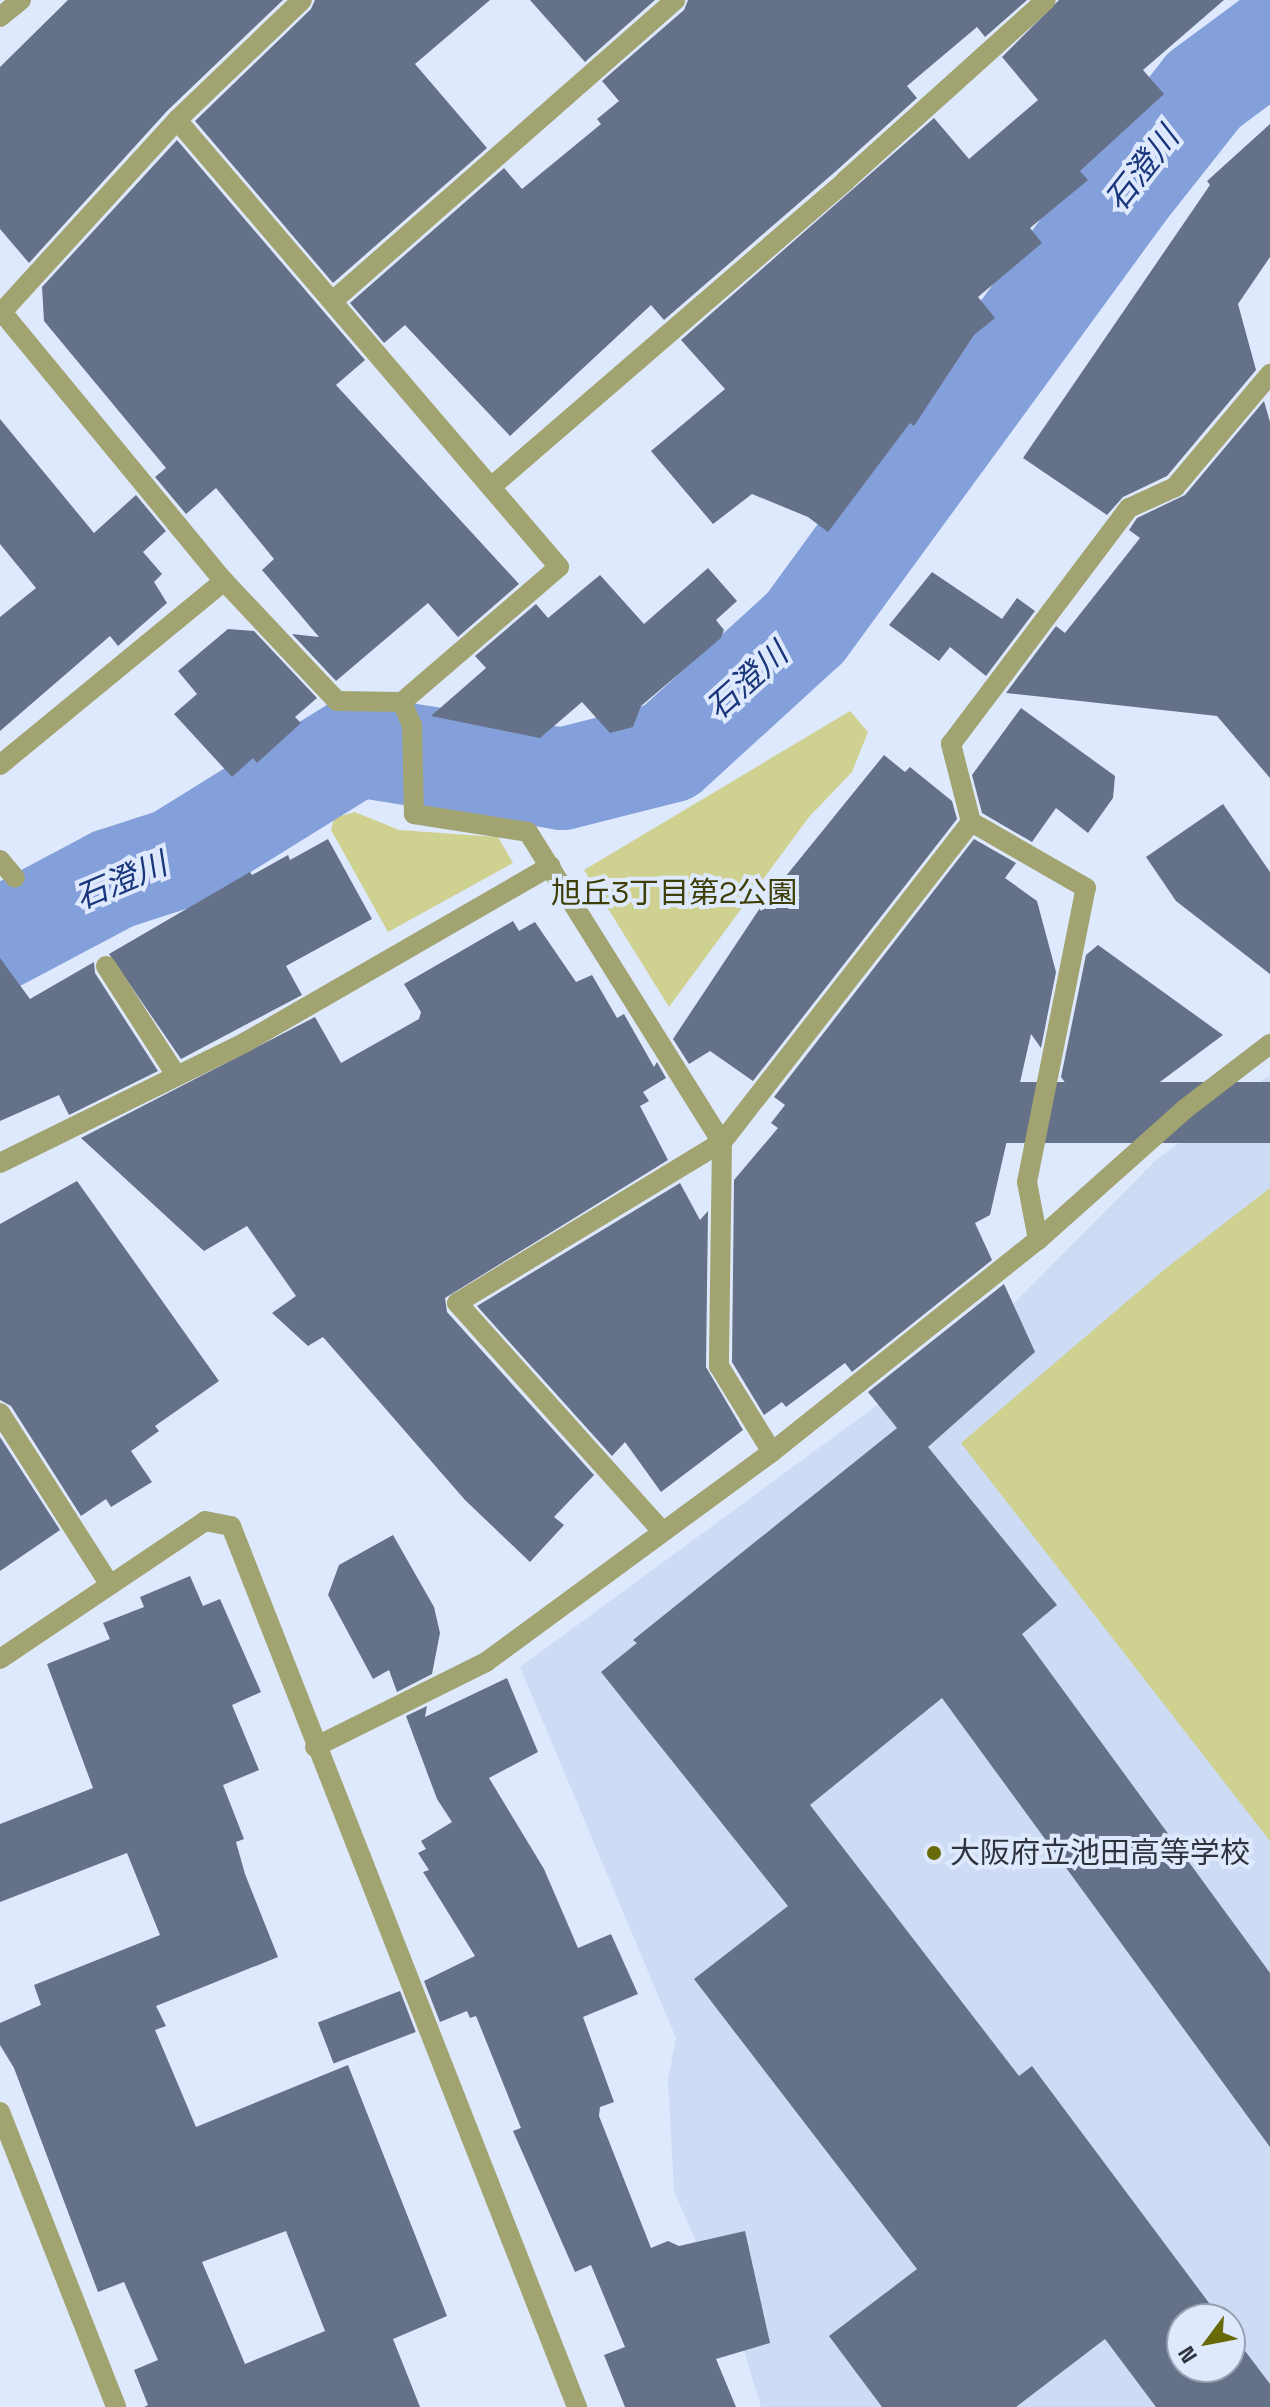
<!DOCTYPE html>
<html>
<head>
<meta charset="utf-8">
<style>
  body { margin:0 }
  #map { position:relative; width:1270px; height:2407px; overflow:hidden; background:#dfe9fe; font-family:"Space Grotesk","Noto Sans JP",sans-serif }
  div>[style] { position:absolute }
  .built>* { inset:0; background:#cedbf4 }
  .green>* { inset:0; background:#ced18f }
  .river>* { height:102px; margin:-51px; padding:0 51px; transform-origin:51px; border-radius:51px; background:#84a0db }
  .building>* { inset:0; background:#657188; transform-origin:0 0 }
  .minor>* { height:20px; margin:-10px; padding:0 10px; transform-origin:10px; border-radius:10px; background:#a1a471 }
  .dots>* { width:22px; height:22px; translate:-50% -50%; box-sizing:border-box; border:4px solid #dfe9fe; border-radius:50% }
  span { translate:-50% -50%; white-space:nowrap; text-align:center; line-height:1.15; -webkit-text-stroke:8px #dfe9fe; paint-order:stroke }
  .park-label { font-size:30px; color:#3e3f06 }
  .poi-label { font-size:30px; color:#2e333d }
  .left { translate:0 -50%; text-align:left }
  .water-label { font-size:32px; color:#1b377c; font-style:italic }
  .north { position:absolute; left:1166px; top:2303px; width:80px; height:80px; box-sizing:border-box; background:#dfe9fe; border:2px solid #98a0b1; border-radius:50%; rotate:238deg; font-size:22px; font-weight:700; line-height:32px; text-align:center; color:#2e333d }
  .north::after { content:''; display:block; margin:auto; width:28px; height:36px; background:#686907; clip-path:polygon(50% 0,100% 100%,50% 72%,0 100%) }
</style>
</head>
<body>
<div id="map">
  <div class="built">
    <i style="clip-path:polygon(evenodd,1270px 1075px,1270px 2407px,761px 2407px,745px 2354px,674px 2191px,668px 2080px,676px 2038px,520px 1667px,1007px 1310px,1155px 1161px,1270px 1075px,1182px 2319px,1230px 2319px,1230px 2367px,1182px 2367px,1182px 2319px)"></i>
  </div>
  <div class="green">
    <i style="clip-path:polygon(850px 711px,868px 732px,852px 772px,809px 817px,669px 1007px,584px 870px)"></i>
    <i style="clip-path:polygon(355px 812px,399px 830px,498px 837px,513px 863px,388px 932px,331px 830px,334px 818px)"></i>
    <i style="clip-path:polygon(1270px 1188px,1270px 1841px,961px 1443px,1165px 1269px)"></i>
  </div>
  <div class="river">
    <i style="left:0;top:939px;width:128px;rotate:-28deg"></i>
    <i style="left:113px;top:879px;width:65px;rotate:-17.9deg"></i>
    <i style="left:175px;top:859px;width:214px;rotate:-31.8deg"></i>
    <i style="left:357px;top:746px;width:208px;rotate:9.1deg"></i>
    <i style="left:562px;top:779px;width:110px;rotate:-14.2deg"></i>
    <i style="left:669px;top:752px;width:184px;rotate:-42.4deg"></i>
    <i style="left:805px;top:628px;width:542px;rotate:-53.85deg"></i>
    <i style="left:1125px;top:190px;width:127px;rotate:-51.7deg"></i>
    <i style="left:1204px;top:90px;width:82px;rotate:-36.6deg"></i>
  </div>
  <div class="building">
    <i style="clip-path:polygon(68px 0,283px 0,167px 111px,29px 263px,0 229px,0 67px)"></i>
    <i style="clip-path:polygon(315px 0,490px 0,415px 64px,487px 148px,333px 283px,195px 121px,311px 9px)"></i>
    <i style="clip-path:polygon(530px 0,655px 0,585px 62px)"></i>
    <i style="clip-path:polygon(688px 0,1027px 0,985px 37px,977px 27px,907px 86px,917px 98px,836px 171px,664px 320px,651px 305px,510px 436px,405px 325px,384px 343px,350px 303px,504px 168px,522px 189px,601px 124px,597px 119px,619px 101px,602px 81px,684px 10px)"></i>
    <i style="clip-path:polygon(1059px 0,1224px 0,1143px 70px,1164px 94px,1080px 171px,1088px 180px,1030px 228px,1042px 243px,978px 297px,995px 318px,974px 335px,914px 426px,910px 423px,828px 532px,808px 517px,752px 494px,713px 524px,651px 451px,725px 389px,681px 340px,934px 118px,969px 159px,1038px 100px,1002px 57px)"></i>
    <i style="clip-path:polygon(1270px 124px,1270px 257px,1238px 304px,1256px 370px,1167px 476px,1123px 497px,1107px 515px,1023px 458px,1210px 185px,1207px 181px)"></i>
    <i style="clip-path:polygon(177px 140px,365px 360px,336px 385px,519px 584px,458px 637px,428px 603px,336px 681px,292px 634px,319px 637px,262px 570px,274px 559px,216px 488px,186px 514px,155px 477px,166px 468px,44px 321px,42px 287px)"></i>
    <i style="clip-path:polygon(1264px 401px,1270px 422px,1270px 778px,1217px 716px,1006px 693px,1056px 626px,1065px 633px,1140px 538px,1129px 530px,1137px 518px,1185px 495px)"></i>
    <i style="clip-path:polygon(0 419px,94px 533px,136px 495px,166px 531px,143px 552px,162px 574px,154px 582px,167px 603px,118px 646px,110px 636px,0 731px,0 617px,36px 588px,0 544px)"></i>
    <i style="clip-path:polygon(708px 568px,737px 601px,716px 620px,724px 630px,721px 638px,641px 706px,633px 727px,610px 733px,582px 702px,540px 738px,431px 716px,486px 668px,475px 656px,536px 604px,548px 618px,600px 575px,644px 624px)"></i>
    <i style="clip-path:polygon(932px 572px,1002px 619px,1017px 598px,1035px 611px,986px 676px,950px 647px,939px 661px,889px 625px)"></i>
    <i style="clip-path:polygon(228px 629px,254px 631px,317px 698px,295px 717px,301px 723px,257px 763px,253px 758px,232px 777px,174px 714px,197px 694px,178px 671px)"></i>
    <i style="clip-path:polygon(1021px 708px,1115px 776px,1113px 798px,1088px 833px,1056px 808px,1032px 842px,982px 813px,972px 775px)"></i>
    <i style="clip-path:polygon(884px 755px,905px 772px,910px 767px,952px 801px,957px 819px,753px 1081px,710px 1051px,689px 1064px,673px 1039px,760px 908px)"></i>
    <i style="clip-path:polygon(1223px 804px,1270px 872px,1270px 974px,1176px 901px,1146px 857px)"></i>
    <i style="clip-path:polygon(328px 839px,372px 919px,286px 966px,302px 995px,181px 1059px,109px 954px,250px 872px,252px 875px,288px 855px,290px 860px)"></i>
    <i style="clip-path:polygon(974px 839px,1016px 863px,1005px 878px,1037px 901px,1056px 972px,1041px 1048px,1031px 1034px,990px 1215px,975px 1223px,992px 1260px,852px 1372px,845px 1363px,786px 1407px,782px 1402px,764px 1415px,732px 1362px,734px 1180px,778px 1128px,771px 1123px,785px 1105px,774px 1097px)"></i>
    <i style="clip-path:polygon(513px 921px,519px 931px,535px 922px,576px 982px,592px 975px,617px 1018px,624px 1014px,654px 1067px,657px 1062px,666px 1078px,643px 1092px,649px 1101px,640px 1106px,668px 1160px,445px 1298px,447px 1312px,594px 1475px,554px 1517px,564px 1525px,530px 1562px,465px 1500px,323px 1337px,308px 1346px,272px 1313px,296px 1296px,247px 1226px,204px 1251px,81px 1138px,315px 1017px,341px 1063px,419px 1019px,421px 1012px,404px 984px)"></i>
    <i style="clip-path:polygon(1098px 945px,1223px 1035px,1098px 1128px,1061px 1077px,1086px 955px)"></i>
    <i style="clip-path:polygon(0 958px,30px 999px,94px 962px,95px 973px,158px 1071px,69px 1115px,59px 1095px,0 1121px)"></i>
    <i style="left:1270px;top:1082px;width:61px;height:335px;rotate:90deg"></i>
    <i style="clip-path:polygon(77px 1181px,219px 1381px,155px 1426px,159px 1431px,131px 1451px,152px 1482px,111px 1507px,106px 1499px,81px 1516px,11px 1406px,0 1400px,0 1224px)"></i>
    <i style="clip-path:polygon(680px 1183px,700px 1220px,708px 1211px,706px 1367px,743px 1430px,661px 1492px,625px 1442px,612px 1456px,477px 1306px)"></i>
    <i style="clip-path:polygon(1004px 1284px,1035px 1352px,928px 1447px,1057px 1605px,1022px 1634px,1270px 1973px,1270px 2147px,942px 1698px,810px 1805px,1019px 2076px,1032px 2066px,1221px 2319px,1182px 2319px,1182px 2367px,1230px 2367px,1230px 2331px,1270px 2384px,1270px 2407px,1156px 2407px,1105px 2339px,1016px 2407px,882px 2407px,829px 2336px,917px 2269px,694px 1979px,788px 1906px,601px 1672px,637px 1643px,633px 1640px,897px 1428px,868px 1392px)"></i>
    <i style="clip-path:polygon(0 1437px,60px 1530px,0 1571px)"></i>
    <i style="clip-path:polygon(393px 1535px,434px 1607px,440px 1633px,432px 1674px,397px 1692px,389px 1670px,373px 1679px,328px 1595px,339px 1565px)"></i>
    <i style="clip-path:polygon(evenodd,190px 1576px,203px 1606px,220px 1599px,261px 1692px,232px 1705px,259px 1770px,223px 1785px,244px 1839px,236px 1842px,245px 1874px,278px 1957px,156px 2006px,166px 2026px,155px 2030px,196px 2127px,348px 2065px,447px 2316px,393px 2339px,420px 2407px,144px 2407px,148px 2405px,134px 2370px,158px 2360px,124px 2282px,98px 2292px,14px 2068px,0 2045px,0 2023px,41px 2005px,34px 1985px,160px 1935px,127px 1853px,0 1902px,0 1824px,93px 1788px,47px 1664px,110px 1639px,103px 1623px,144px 1607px,140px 1597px,190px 1576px,286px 2231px,325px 2331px,245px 2364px,202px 2262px,286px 2231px)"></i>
    <i style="clip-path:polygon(507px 1678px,538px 1752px,489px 1778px,544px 1869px,578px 1948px,611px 1934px,638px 1994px,583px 2017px,614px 2102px,600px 2107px,599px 2116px,651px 2248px,668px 2241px,679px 2246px,745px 2231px,770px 2343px,716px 2359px,736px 2407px,625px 2407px,604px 2355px,625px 2347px,591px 2265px,575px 2272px,513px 2131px,521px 2128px,476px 2016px,470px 2018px,467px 2011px,440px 2022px,424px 1981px,475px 1956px,423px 1872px,429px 1870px,418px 1853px,426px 1849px,421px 1841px,452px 1822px,437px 1799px,406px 1716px,427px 1706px,425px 1717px)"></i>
    <i style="left:400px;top:1991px;width:44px;height:88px;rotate:69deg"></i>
  </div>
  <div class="minor">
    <i style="left:0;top:17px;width:27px;rotate:-39deg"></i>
    <i style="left:335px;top:299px;width:453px;rotate:-41.3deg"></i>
    <i style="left:2px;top:312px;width:349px;rotate:50.5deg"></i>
    <i style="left:224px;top:581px;width:165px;rotate:46.7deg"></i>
    <i style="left:337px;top:701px;width:65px;rotate:0.9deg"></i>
    <i style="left:402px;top:702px;width:207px;rotate:-40.7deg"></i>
    <i style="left:559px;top:567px;width:588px;rotate:-130.52deg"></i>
    <i style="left:0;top:314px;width:263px;rotate:-47.6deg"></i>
    <i style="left:177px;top:120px;width:173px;rotate:-43.8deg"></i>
    <i style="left:491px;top:487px;width:468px;rotate:-40.8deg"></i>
    <i style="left:845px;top:181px;width:270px;rotate:-42deg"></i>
    <i style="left:402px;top:702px;width:26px;rotate:67deg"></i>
    <i style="left:412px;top:726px;width:88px;rotate:88.7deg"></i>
    <i style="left:414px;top:814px;width:115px;rotate:9deg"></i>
    <i style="left:528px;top:832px;width:366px;rotate:58deg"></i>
    <i style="left:722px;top:1142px;width:224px;rotate:90.8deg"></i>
    <i style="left:719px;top:1366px;width:101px;rotate:58.4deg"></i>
    <i style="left:0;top:765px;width:290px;rotate:-39.4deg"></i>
    <i style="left:0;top:860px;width:23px;rotate:50deg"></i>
    <i style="left:106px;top:966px;width:130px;rotate:57.3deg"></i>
    <i style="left:0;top:1163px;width:272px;rotate:-26.2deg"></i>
    <i style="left:244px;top:1043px;width:354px;rotate:-30deg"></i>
    <i style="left:1038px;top:1240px;width:59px;rotate:-100.7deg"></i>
    <i style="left:1027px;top:1182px;width:300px;rotate:-78.7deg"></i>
    <i style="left:1086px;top:888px;width:133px;rotate:-150.1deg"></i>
    <i style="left:971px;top:822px;width:81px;rotate:-104.4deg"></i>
    <i style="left:951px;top:744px;width:296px;rotate:-53deg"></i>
    <i style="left:1129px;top:508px;width:51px;rotate:-24.5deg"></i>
    <i style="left:1175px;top:487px;width:148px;rotate:-49.9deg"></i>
    <i style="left:0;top:1413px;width:204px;rotate:57.4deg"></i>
    <i style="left:661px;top:1530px;width:305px;rotate:-131.9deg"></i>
    <i style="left:457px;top:1303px;width:310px;rotate:-31.3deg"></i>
    <i style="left:722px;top:1142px;width:405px;rotate:-52.1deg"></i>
    <i style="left:0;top:1659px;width:247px;rotate:-33.9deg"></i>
    <i style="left:205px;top:1521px;width:26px;rotate:11deg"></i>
    <i style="left:231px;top:1526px;width:947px;rotate:68.56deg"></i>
    <i style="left:315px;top:1747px;width:191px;rotate:-26.4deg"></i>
    <i style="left:486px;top:1662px;width:355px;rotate:-36.3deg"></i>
    <i style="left:772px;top:1452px;width:340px;rotate:-38.6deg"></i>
    <i style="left:1038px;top:1240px;width:197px;rotate:-41.7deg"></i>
    <i style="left:1185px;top:1109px;width:107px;rotate:-37.4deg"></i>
    <i style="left:0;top:2112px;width:317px;rotate:68.5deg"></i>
  </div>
  <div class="dots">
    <i style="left:934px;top:1853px;background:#686907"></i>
  </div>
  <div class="park-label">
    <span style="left:674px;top:893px">旭丘3丁目第2公園</span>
  </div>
  <div class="poi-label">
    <span class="left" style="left:950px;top:1853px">大阪府立池田高等学校</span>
  </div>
  <div class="water-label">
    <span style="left:1142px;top:169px;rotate:-52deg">石澄川</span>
    <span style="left:747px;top:681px;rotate:-42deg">石澄川</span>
    <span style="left:121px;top:881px;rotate:-23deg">石澄川</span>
  </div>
  <div class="north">N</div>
</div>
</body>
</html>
